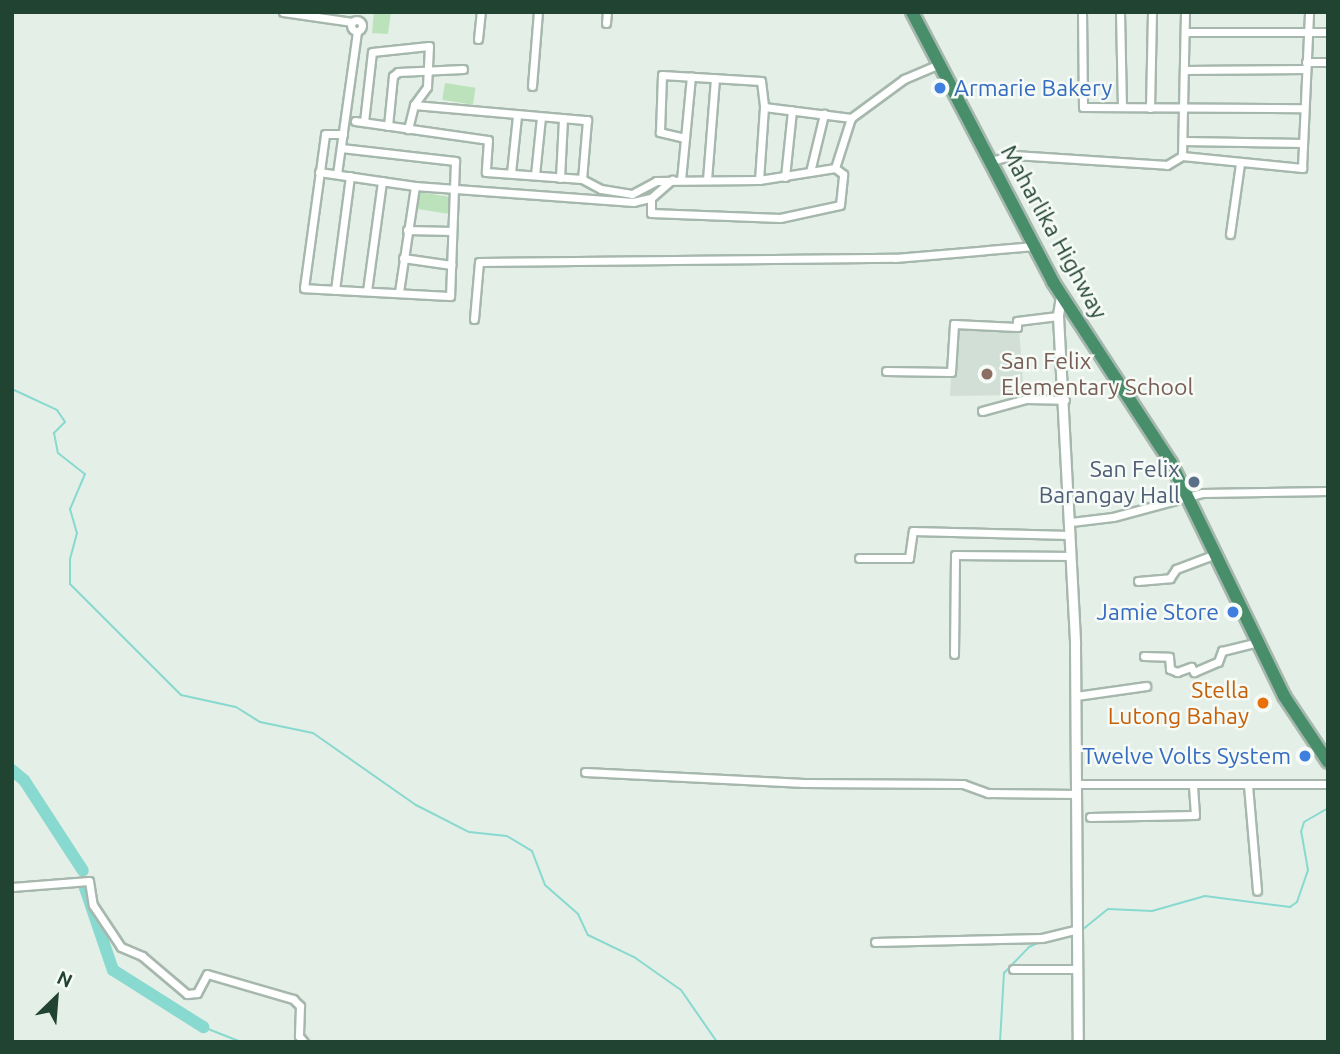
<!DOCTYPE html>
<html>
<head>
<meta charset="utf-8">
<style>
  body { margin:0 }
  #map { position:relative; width:1340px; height:1054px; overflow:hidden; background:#e4efe7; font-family:Ubuntu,sans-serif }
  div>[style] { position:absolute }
  .built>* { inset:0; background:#d2dfd6 }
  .green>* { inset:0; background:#bce2bc; transform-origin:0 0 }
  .stream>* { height:2px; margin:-1px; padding:0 1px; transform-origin:1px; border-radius:1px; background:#88d9cf }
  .river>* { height:12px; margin:-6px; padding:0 6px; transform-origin:6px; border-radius:6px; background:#88d9cf }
  .roads { filter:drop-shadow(2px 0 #a6b8ad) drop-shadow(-2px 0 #a6b8ad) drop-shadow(0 2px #a6b8ad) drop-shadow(0 -2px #a6b8ad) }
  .minor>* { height:7px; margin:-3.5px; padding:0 3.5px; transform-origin:3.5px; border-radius:3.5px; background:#fff }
  .minor>.ring { margin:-3.5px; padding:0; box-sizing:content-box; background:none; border:7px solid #fff; border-radius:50% }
  .tertiary>* { height:9px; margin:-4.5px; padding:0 4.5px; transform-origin:4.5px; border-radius:4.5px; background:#fff }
  .trunk>* { height:12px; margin:-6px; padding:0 6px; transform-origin:6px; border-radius:6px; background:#488e6a }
  .dots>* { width:19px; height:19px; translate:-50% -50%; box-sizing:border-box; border:4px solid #f6fbf7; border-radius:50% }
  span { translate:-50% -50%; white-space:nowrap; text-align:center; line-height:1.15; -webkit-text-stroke:5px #f6fbf7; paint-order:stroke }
  .shop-label { font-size:23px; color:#366cbe }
  .left { translate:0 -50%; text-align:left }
  .right { translate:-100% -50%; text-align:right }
  .street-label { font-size:23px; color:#214331 }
  .education-label { font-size:23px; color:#785e54 }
  .service-label { font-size:23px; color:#4e5e75 }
  .food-label { font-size:23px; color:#c56008 }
  .frame { position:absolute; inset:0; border:14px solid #214331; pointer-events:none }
  .north { position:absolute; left:21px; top:963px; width:70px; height:70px; -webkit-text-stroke:5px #f6fbf7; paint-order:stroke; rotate:25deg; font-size:19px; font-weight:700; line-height:28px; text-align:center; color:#214331 }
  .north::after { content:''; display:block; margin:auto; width:24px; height:32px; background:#214331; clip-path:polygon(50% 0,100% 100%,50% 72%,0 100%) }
</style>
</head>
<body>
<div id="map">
  <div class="built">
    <i style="clip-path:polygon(954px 324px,1019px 328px,1024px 395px,950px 396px)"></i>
  </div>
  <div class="green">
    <i style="clip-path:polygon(374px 12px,391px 12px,388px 34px,372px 33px)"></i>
    <i style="left:445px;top:83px;width:31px;height:17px;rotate:9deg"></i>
    <i style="left:419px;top:192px;width:32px;height:17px;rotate:9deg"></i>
  </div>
  <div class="stream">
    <i style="left:12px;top:389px;width:50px;rotate:25deg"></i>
    <i style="left:57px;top:410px;width:14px;rotate:56deg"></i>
    <i style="left:65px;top:422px;width:16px;rotate:135deg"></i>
    <i style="left:54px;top:433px;width:20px;rotate:79deg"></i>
    <i style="left:58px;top:453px;width:34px;rotate:38deg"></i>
    <i style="left:85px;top:474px;width:38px;rotate:113deg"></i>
    <i style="left:70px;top:509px;width:25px;rotate:74deg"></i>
    <i style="left:77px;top:533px;width:28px;rotate:105deg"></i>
    <i style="left:70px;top:560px;width:24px;rotate:90deg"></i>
    <i style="left:70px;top:584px;width:157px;rotate:45deg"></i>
    <i style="left:181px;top:695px;width:56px;rotate:12.3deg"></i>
    <i style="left:236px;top:707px;width:28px;rotate:32deg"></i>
    <i style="left:260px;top:722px;width:54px;rotate:11.7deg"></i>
    <i style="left:313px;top:733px;width:126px;rotate:35deg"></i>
    <i style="left:416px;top:805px;width:59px;rotate:27deg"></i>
    <i style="left:469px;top:832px;width:38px;rotate:6deg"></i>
    <i style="left:507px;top:836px;width:29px;rotate:31deg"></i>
    <i style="left:532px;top:851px;width:36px;rotate:69deg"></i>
    <i style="left:545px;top:885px;width:44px;rotate:41.3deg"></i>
    <i style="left:578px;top:914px;width:23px;rotate:65deg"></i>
    <i style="left:588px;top:935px;width:51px;rotate:25.6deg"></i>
    <i style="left:634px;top:957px;width:57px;rotate:35.1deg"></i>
    <i style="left:681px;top:990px;width:63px;rotate:55.3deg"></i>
    <i style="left:1082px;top:930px;width:33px;rotate:-39deg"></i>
    <i style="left:1108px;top:909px;width:44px;rotate:2.6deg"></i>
    <i style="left:1152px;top:911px;width:55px;rotate:-15.8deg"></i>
    <i style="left:1205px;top:896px;width:86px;rotate:7.4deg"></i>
    <i style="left:1290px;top:907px;width:9px;rotate:-36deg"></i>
    <i style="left:1297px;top:902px;width:34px;rotate:-71deg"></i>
    <i style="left:1308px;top:870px;width:39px;rotate:-100deg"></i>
    <i style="left:1301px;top:832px;width:10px;rotate:-73deg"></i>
    <i style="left:1304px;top:822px;width:28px;rotate:-30deg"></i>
    <i style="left:203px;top:1027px;width:41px;rotate:21.5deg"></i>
    <i style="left:1000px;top:1042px;width:69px;rotate:-86.7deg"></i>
    <i style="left:1004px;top:973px;width:36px;rotate:-46deg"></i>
    <i style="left:1029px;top:947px;width:14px;rotate:-25deg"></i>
  </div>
  <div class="river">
    <i style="left:12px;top:770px;width:16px;rotate:40deg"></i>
    <i style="left:24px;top:780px;width:108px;rotate:57deg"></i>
    <i style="left:84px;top:885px;width:90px;rotate:71.2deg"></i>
    <i style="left:113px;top:970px;width:107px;rotate:32.3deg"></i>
  </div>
  <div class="roads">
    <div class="minor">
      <i style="left:283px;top:12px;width:70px;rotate:8.2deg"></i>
      <i style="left:1082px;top:12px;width:95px;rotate:89.4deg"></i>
      <i style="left:1083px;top:107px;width:221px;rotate:0.3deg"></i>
      <i style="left:1120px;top:12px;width:95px;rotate:88.8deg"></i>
      <i class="ring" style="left:351.5px;top:20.5px;width:4px;height:4px"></i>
      <i style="left:606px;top:23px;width:11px;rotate:-85deg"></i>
      <i style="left:1186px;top:32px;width:142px"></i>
      <i style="left:478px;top:39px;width:27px;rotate:-84deg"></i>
      <i style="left:1306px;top:62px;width:22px"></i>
      <i style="left:1184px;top:70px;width:122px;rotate:-0.5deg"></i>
      <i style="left:532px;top:86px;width:74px;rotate:-85.4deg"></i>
      <i style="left:414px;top:105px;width:174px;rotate:5deg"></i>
      <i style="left:587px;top:120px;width:59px;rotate:94.8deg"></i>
      <i style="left:764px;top:107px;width:88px;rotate:7.2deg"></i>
      <i style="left:1150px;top:108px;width:96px;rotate:-88.8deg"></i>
      <i style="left:355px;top:121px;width:134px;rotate:8.1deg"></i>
      <i style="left:488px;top:140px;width:32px;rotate:94deg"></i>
      <i style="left:486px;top:172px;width:96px;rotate:4.2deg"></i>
      <i style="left:582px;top:179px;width:21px;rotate:28deg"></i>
      <i style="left:601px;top:189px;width:31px;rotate:9deg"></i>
      <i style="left:632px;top:194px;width:27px;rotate:-28deg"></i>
      <i style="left:656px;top:181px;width:103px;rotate:-0.6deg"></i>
      <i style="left:759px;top:180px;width:77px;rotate:-9deg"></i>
      <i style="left:835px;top:168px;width:52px;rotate:-72.3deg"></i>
      <i style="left:851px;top:118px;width:66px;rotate:-36.3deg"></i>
      <i style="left:904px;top:79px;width:39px;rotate:-23deg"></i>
      <i style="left:364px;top:122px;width:70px;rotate:-83.5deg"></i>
      <i style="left:372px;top:52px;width:57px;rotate:-6deg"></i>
      <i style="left:429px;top:46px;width:41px;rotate:92.8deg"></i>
      <i style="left:427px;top:87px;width:22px;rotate:126deg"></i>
      <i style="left:414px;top:105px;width:25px;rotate:104deg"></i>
      <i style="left:388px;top:126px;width:50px;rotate:-84.3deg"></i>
      <i style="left:393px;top:76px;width:6px;rotate:-39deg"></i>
      <i style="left:398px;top:72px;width:65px;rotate:-2.6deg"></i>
      <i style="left:685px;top:138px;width:26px;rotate:-167deg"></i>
      <i style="left:660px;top:132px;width:57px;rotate:-88deg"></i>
      <i style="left:662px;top:75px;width:99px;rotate:3.5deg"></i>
      <i style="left:761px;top:81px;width:26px;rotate:83deg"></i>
      <i style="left:764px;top:107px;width:73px;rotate:93.9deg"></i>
      <i style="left:1183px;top:141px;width:120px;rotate:1deg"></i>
      <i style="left:341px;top:148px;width:115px;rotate:6.5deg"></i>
      <i style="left:455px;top:161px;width:135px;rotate:92.1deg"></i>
      <i style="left:450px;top:296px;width:146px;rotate:-176.9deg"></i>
      <i style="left:304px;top:288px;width:155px;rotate:-82.2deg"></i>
      <i style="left:325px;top:134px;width:18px"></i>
      <i style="left:1182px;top:156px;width:144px;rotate:-88.8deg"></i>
      <i style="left:991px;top:161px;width:24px;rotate:-15deg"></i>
      <i style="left:1014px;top:155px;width:153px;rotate:3.7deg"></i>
      <i style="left:1167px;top:165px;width:17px;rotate:-31deg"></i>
      <i style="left:1182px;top:156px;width:121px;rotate:5.7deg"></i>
      <i style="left:1302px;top:168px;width:156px;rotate:-87.4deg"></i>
      <i style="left:319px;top:172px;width:97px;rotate:8.3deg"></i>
      <i style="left:415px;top:186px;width:219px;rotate:4.2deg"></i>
      <i style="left:633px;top:202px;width:18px;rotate:-13deg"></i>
      <i style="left:651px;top:198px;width:28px;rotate:-41deg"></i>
      <i style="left:810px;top:172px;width:60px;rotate:-76.4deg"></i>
      <i style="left:511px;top:173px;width:57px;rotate:-84deg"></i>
      <i style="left:337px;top:174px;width:143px;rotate:-82deg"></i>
      <i style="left:535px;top:175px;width:58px;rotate:-84.1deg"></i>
      <i style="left:785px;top:177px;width:67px;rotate:-84deg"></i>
      <i style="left:560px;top:178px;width:60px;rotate:-87.1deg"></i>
      <i style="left:681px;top:180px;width:104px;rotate:-84.5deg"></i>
      <i style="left:707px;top:180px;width:102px;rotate:-85.5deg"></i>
      <i style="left:651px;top:198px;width:15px;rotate:90deg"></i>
      <i style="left:651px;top:213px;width:129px;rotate:2.2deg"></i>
      <i style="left:780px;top:218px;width:61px;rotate:-12.2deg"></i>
      <i style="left:840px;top:205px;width:31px;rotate:-84deg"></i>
      <i style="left:843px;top:174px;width:10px;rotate:-143deg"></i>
      <i style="left:407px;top:230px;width:45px;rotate:1.3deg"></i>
      <i style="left:1230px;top:234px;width:71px;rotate:-81.9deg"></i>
      <i style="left:403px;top:258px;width:49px;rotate:8.3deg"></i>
      <i style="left:335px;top:290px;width:115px;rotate:-82.5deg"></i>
      <i style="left:367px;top:291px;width:111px;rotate:-82.2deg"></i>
      <i style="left:399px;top:292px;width:107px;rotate:-81.4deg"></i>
      <i style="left:474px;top:319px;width:57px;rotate:-85deg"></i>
      <i style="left:479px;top:262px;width:416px;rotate:-0.6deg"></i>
      <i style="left:895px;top:258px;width:140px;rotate:-4.9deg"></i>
      <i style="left:886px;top:371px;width:65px;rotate:0.9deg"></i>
      <i style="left:951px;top:372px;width:48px;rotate:-86.4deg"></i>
      <i style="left:954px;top:324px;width:63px;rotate:2.7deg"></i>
      <i style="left:1017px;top:327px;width:6px;rotate:-90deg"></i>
      <i style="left:1017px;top:321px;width:41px;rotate:-7deg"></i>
      <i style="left:982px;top:411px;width:46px;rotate:-15.3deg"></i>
      <i style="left:1026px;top:399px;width:39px;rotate:1deg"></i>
      <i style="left:1071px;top:522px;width:42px;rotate:-6.8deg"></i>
      <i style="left:1113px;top:517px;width:92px;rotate:-15.1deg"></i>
      <i style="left:1202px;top:493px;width:126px;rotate:-0.9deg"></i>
      <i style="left:859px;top:558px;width:50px"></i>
      <i style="left:909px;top:558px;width:27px;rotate:-82deg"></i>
      <i style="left:913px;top:531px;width:157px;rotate:1.5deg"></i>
      <i style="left:1138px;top:581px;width:32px;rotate:-5deg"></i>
      <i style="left:1170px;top:578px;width:11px;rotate:-56deg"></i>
      <i style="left:1176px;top:569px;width:43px;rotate:-20.6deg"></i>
      <i style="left:954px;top:654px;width:99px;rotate:-89.4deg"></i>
      <i style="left:955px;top:555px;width:116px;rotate:0.5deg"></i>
      <i style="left:1144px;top:656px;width:25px;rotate:2deg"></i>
      <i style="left:1169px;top:657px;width:12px;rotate:85deg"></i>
      <i style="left:1170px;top:669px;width:8px;rotate:23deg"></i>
      <i style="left:1177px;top:672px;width:15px;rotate:-20deg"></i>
      <i style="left:1191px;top:667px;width:6px;rotate:59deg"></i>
      <i style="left:1194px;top:672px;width:26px;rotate:-23deg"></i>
      <i style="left:1218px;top:662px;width:12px;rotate:-70deg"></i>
      <i style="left:1222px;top:651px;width:37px;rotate:-14deg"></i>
      <i style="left:1076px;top:696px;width:71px;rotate:-8.1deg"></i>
      <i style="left:585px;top:772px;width:219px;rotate:2.9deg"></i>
      <i style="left:804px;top:783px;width:159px;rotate:0.4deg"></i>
      <i style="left:963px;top:784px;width:27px;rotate:20deg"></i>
      <i style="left:988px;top:793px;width:89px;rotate:0.6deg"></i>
      <i style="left:1078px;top:784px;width:250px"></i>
      <i style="left:1248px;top:785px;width:106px;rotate:85.1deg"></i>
      <i style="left:1090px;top:817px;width:105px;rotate:-1.1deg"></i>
      <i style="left:1195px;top:815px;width:30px;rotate:-94deg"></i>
      <i style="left:12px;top:887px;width:77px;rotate:-4.5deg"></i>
      <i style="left:89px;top:881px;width:24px;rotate:81deg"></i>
      <i style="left:93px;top:905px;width:50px;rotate:56.3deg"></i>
      <i style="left:121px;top:947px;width:23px;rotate:23deg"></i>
      <i style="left:142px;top:956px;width:59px;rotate:40.2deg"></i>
      <i style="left:187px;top:994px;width:10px;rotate:-6deg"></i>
      <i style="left:197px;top:993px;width:21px;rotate:-62deg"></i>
      <i style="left:207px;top:974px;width:90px;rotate:16.2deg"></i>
      <i style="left:293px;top:999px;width:10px;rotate:45deg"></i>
      <i style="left:300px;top:1006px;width:30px;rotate:92deg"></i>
      <i style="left:299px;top:1036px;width:8px;rotate:50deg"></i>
      <i style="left:875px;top:942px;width:167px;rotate:-1.4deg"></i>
      <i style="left:1042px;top:938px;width:34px;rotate:-14deg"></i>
      <i style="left:1013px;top:969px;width:63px"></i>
    </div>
    <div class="tertiary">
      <i style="left:1061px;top:296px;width:20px;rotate:99deg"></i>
      <i style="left:1058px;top:316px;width:328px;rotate:87deg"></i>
      <i style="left:1075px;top:644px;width:398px;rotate:89.6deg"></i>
    </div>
    <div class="trunk">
      <i style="left:912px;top:12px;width:305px;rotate:62.4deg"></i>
      <i style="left:1053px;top:282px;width:216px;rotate:56.9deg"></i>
      <i style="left:1171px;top:463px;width:259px;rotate:64.1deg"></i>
      <i style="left:1284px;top:696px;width:79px;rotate:56.3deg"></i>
    </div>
  </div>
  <div class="dots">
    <i style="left:940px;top:88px;background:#3f7fe0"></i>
    <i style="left:987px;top:374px;background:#8d6e63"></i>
    <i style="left:1194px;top:482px;background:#5c6f8a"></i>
    <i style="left:1233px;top:612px;background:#3f7fe0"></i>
    <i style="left:1263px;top:703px;background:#e8710a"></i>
    <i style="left:1305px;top:756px;background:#3f7fe0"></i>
  </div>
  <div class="shop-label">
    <span class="left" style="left:954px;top:88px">Armarie Bakery</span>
    <span class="right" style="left:1219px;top:612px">Jamie Store</span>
    <span class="right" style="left:1291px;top:756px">Twelve Volts System</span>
  </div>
  <div class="street-label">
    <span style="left:1054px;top:232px;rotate:61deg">Maharlika Highway</span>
  </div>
  <div class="education-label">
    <span class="left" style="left:1001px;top:374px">San Felix<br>Elementary School</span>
  </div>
  <div class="service-label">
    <span class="right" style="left:1180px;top:482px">San Felix<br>Barangay Hall</span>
  </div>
  <div class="food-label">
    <span class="right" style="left:1249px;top:703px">Stella<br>Lutong Bahay</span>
  </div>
  <div class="frame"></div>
  <div class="north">N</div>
</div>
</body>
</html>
